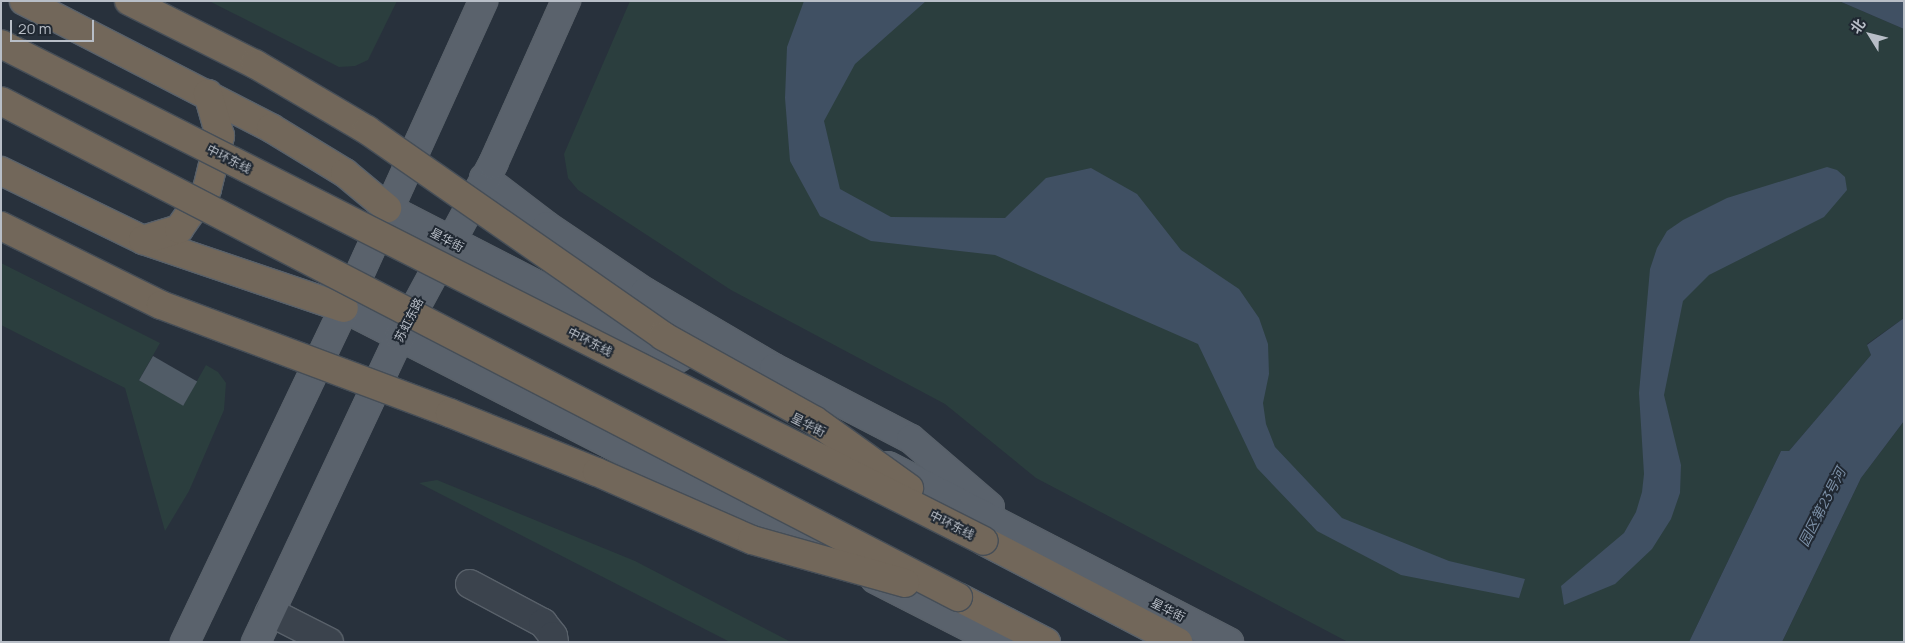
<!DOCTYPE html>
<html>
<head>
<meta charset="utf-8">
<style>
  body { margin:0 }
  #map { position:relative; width:1905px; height:643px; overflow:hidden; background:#28313c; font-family:Manrope,"Noto Sans SC",sans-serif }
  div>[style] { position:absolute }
  .green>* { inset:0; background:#2b3e3e }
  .water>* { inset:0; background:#405063 }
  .building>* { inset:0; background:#515c67; transform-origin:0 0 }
  .roads { filter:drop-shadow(1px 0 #59616a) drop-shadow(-1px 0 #59616a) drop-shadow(0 1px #59616a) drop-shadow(0 -1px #59616a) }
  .minor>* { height:28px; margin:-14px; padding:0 14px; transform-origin:14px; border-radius:14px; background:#3b434d }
  .major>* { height:28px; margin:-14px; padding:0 14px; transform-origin:14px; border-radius:14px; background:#5a626c }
  .highway>* { height:28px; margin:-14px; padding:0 14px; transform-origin:14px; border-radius:14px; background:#72675a }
  .bridges { filter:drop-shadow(1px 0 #464e57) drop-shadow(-1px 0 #464e57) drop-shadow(0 1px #464e57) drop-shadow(0 -1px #464e57) }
  .highway-bridge>* { height:28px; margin:-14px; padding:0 14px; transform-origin:14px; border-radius:14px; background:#72675a }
  span { translate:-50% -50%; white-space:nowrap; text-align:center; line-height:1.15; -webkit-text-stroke:4px #202832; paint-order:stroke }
  .street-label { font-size:12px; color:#b8bec7 }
  .water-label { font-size:14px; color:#7c90a7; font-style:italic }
  .frame { position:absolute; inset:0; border:2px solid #b8bec7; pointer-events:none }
  .north { position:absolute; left:1845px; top:10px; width:50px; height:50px; -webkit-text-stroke:4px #202832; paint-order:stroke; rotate:306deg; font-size:14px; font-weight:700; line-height:20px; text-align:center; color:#b8bec7 }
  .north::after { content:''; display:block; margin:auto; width:18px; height:22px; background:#b8bec7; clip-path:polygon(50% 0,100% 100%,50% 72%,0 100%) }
  .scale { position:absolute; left:10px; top:20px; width:84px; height:22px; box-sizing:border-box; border:2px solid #b8bec7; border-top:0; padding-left:6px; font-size:15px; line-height:18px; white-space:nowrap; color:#b8bec7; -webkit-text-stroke:4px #202832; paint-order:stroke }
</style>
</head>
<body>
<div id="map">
  <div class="green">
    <i style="clip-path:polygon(209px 1px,397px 1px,368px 60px,355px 66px,339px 67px)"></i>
    <i style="clip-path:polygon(630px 1px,1839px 1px,1904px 29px,1904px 318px,1867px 344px,1871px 355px,1789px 451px,1781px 451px,1689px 642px,1348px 642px,1036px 478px,945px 404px,731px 290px,578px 190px,568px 178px,564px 154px)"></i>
    <i style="clip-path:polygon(1px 263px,160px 343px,139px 380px,184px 404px,206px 365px,218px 372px,226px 383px,224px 410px,189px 491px,165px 531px,125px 388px,1px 325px)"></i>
    <i style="clip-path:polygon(1904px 421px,1904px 642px,1782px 642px,1861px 478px)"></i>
    <i style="clip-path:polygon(437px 480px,635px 561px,791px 642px,730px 642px,419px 483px)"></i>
  </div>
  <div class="water">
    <i style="clip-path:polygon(804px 1px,926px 1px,855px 64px,824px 121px,840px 189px,891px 217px,1005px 218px,1046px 178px,1091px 168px,1137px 194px,1181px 250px,1239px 289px,1259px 318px,1268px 344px,1269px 374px,1263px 403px,1266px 424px,1275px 447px,1342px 518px,1449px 561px,1525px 579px,1519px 598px,1401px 575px,1317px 531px,1257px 468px,1198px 344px,995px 255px,871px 241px,820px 216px,790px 161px,785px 98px,787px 47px)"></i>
    <i style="clip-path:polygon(1839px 1px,1904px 1px,1904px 29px)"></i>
    <i style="clip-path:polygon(1827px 167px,1837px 170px,1845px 177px,1847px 190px,1824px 217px,1709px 275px,1683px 301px,1664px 395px,1681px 465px,1680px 493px,1671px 519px,1652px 549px,1615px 584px,1564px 605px,1561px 586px,1624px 533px,1636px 512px,1642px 492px,1644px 474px,1639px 393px,1650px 269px,1657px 248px,1667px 231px,1683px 220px,1727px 198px)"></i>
    <i style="clip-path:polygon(1904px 318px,1904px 421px,1861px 478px,1782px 642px,1689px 642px,1781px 451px,1789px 451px,1871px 355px,1867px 345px)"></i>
  </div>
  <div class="building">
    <i style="left:153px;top:356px;width:51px;height:28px;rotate:30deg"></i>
  </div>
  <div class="roads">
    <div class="minor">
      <i style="left:470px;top:584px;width:83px;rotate:28.1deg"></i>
      <i style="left:543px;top:623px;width:16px;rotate:52deg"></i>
      <i style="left:553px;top:636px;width:6px;rotate:81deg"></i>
      <i style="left:270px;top:612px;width:66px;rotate:27deg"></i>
    </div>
    <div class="major">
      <i style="left:484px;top:178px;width:79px;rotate:37.3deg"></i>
      <i style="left:547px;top:226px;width:118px;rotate:34deg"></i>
      <i style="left:645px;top:292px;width:150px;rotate:30.5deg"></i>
      <i style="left:774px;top:368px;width:154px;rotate:27.4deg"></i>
      <i style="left:911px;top:439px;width:104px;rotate:40.7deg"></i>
      <i style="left:387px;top:208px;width:328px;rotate:27.2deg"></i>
      <i style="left:344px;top:308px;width:541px;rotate:27.04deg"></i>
      <i style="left:888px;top:466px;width:384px;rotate:27.3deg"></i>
      <i style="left:875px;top:579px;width:138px;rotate:27.1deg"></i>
      <i style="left:185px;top:642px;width:370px;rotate:-64.5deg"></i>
      <i style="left:344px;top:308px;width:337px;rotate:-65.6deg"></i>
      <i style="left:256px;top:642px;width:338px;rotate:-64.8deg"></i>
      <i style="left:400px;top:336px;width:196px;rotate:-61.6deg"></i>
      <i style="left:493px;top:164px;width:179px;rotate:-65.9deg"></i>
    </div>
    <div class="highway">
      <i style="left:24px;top:1px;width:278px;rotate:27.2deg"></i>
      <i style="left:271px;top:128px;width:87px;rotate:31.3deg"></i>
      <i style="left:345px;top:173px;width:55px;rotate:39.8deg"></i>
      <i style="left:1px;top:171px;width:158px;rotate:25.9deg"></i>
      <i style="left:143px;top:240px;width:212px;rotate:18.7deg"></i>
      <i style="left:143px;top:240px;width:38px;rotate:-17deg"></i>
      <i style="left:179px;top:229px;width:49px;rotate:-55deg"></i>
      <i style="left:207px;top:189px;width:55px;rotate:-76.2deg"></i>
      <i style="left:220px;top:136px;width:44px;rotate:-105.9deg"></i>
      <i style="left:984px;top:541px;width:219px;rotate:27.5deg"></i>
      <i style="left:958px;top:597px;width:99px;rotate:27.1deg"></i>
    </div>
  </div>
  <div class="bridges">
    <div class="highway-bridge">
      <i style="left:129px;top:1px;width:141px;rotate:26.6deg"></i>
      <i style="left:255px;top:64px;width:130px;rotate:30.5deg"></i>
      <i style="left:367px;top:130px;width:361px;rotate:34.8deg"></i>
      <i style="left:663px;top:336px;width:173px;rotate:29.1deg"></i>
      <i style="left:814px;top:420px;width:117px;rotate:35.6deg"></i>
      <i style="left:1px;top:44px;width:1101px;rotate:26.82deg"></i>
      <i style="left:1px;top:101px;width:1078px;rotate:27.4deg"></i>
      <i style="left:1px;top:226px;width:178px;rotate:26.3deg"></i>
      <i style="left:161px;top:305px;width:309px;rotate:20.5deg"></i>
      <i style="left:450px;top:413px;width:158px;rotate:21.9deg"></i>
      <i style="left:597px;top:472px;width:169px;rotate:23.7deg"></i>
      <i style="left:752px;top:540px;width:159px;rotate:15.7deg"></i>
    </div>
  </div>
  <div class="street-label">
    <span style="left:229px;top:159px;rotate:27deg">中环东线</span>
    <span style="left:447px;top:240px;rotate:28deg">星华街</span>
    <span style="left:409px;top:320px;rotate:-63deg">苏虹东路</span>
    <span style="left:590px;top:342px;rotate:27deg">中环东线</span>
    <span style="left:808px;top:425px;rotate:27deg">星华街</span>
    <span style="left:952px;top:525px;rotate:27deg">中环东线</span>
    <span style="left:1168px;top:610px;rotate:27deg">星华街</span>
  </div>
  <div class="water-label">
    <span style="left:1822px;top:507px;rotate:-63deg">园区第23号河</span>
  </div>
  <div class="frame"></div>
  <div class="north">北</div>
  <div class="scale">20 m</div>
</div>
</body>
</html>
